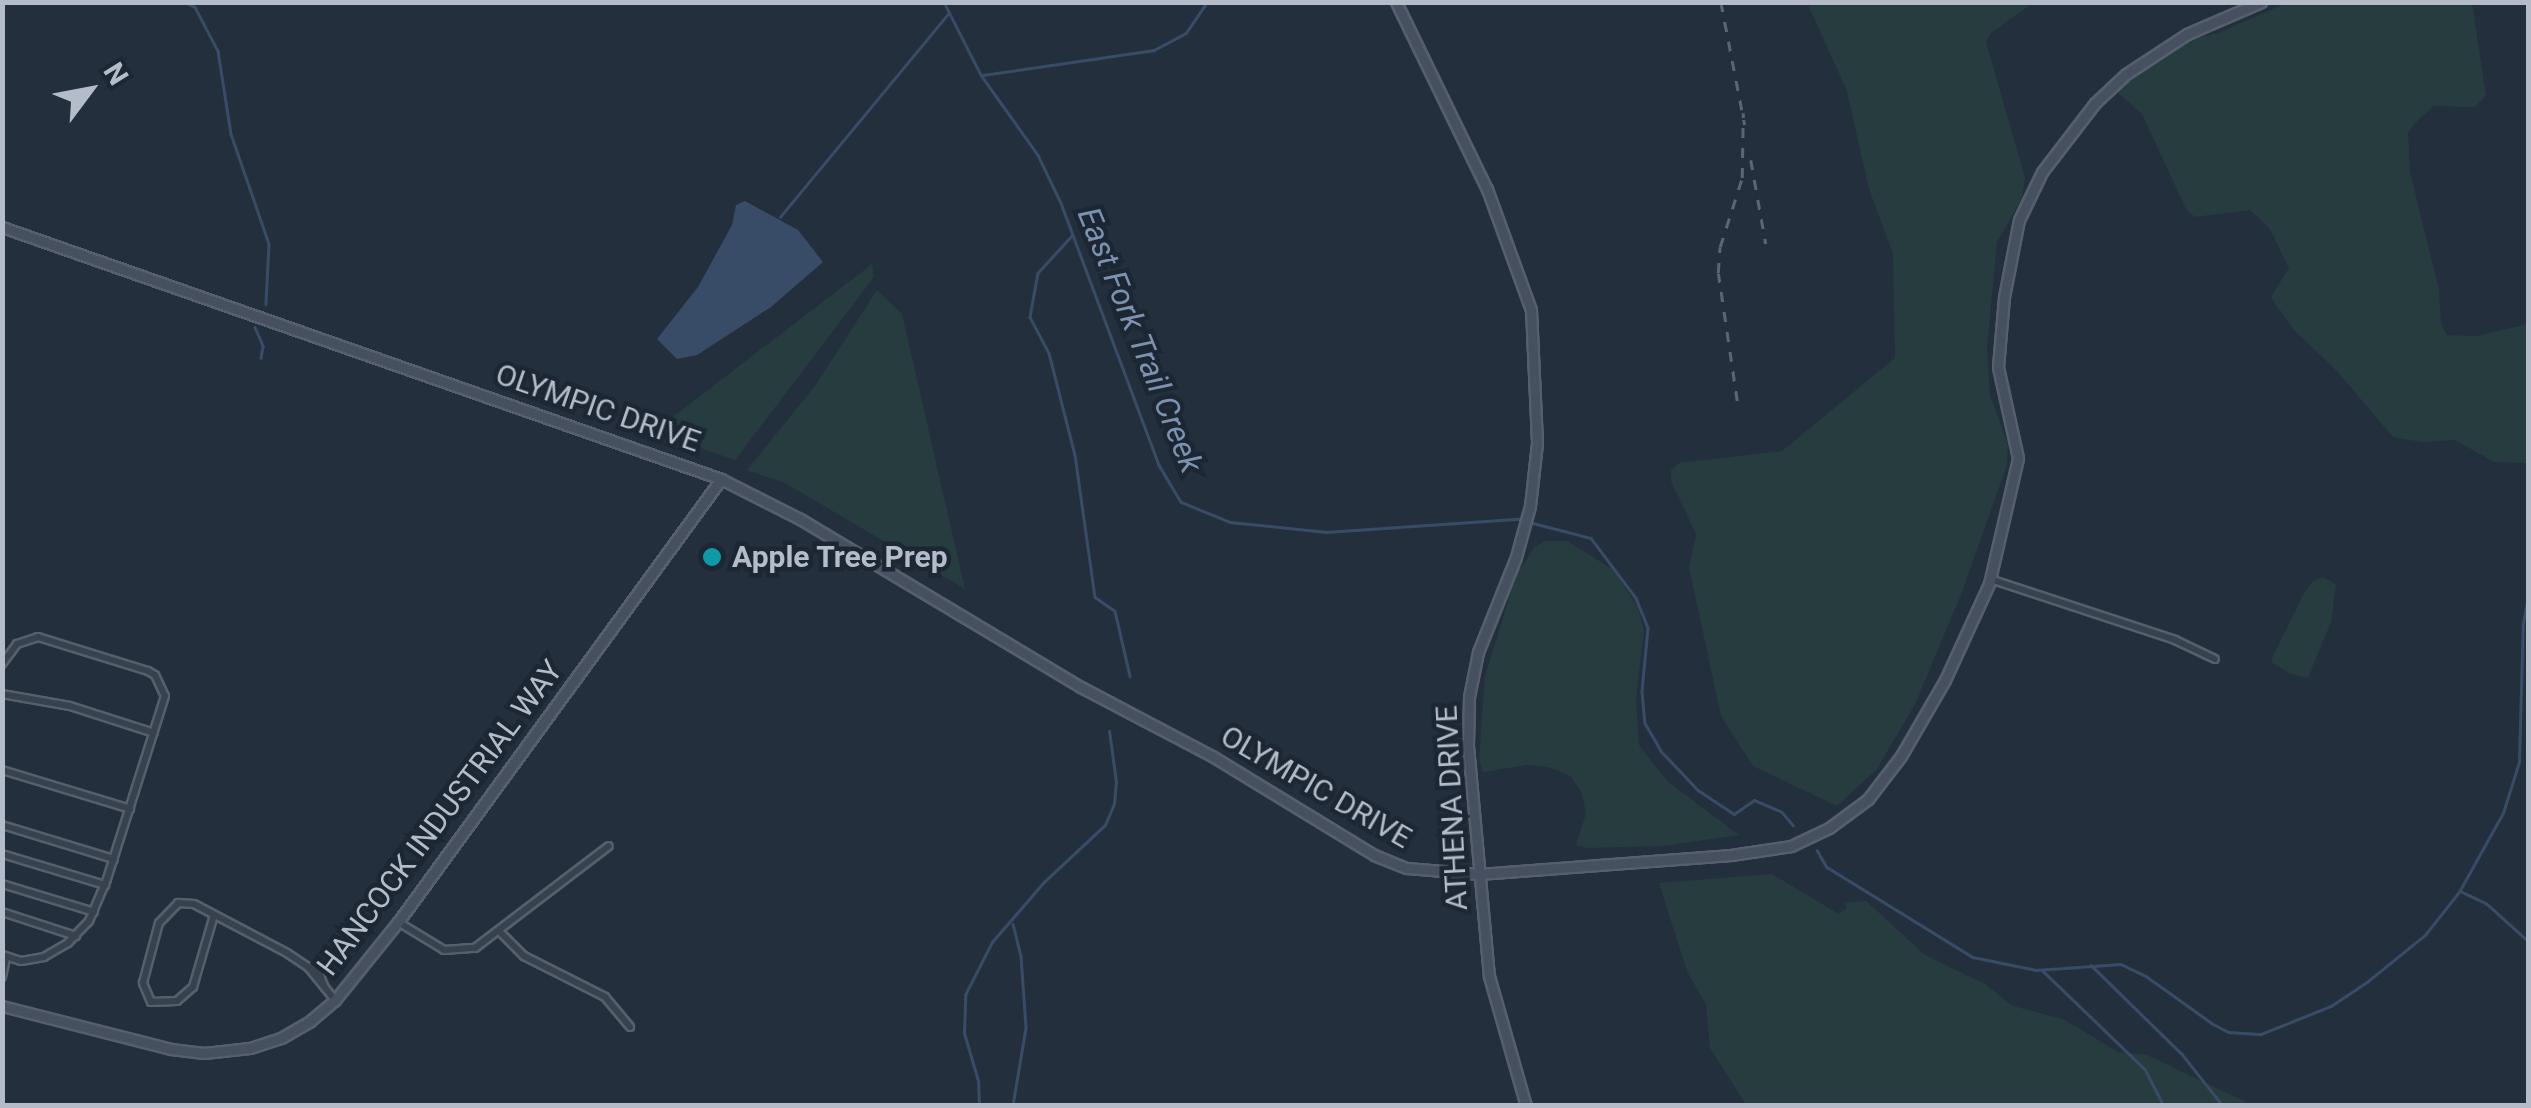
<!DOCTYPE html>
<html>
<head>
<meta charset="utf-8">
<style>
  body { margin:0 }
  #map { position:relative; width:2531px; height:1108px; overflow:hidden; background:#242f3e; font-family:Roboto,sans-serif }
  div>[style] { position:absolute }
  .green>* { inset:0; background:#263c3f }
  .water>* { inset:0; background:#394c67 }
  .stream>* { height:2.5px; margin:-1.25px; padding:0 1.25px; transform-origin:1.25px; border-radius:1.25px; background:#394c67 }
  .roads { filter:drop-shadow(2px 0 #565f6c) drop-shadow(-2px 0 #565f6c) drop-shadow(0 2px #565f6c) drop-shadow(0 -2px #565f6c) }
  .street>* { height:6px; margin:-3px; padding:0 3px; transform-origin:3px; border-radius:3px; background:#38414e }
  .secondary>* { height:9px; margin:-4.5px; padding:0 4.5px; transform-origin:4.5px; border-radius:4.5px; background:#465061 }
  .rail>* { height:2.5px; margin-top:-1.25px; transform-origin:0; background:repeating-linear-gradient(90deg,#5a6575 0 10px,transparent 0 20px) }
  .dots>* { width:28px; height:28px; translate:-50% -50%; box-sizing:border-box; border:5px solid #1d2633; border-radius:50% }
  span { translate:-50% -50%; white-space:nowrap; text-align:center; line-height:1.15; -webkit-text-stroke:9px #1d2633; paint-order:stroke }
  .street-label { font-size:30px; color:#b4bcc9 }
  .poi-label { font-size:30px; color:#b4bcc9; font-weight:700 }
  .left { translate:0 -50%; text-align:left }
  .water-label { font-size:32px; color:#7c92b1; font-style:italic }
  .frame { position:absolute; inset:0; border:5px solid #b4bcc9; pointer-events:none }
  .north { position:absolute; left:40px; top:40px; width:100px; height:100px; -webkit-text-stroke:8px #1d2633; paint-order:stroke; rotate:58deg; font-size:28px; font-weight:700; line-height:40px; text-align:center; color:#b4bcc9 }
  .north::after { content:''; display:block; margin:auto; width:35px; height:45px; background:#b4bcc9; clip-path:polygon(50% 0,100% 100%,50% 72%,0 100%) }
</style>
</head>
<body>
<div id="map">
  <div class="green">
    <i style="clip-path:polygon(1814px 3px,2033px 3px,1991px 33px,1986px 42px,2025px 178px,2022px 198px,1997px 242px,1987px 348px,1990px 395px,2008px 445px,2007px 465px,1962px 592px,1916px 702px,1877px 769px,1837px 806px,1753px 766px,1721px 716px,1689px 567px,1696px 534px,1671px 481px,1671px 470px,1679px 463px,1782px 451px,1895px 358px,1893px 254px,1869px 189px,1847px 91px,1809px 7px)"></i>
    <i style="clip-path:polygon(2287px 3px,2472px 3px,2486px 96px,2475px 107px,2434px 106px,2417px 121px,2408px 133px,2410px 172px,2439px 290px,2441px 324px,2447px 335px,2476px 336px,2528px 324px,2528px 463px,2494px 462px,2455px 440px,2422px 442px,2393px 437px,2337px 371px,2293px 329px,2271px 297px,2289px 268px,2270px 229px,2250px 210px,2195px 217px,2186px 209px,2142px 114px,2117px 92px,2120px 82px,2190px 39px,2218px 33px)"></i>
    <i style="clip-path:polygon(872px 264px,874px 277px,735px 460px,653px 432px)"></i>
    <i style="clip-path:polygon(877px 290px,902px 314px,965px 589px,785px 483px,747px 470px,815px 386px)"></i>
    <i style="clip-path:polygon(1545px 541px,1567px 541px,1614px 570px,1638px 608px,1644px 630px,1636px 699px,1639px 745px,1667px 781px,1739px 835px,1663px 846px,1587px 848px,1576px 845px,1586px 814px,1582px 793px,1570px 776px,1549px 767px,1527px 765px,1483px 772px,1479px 760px,1485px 676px,1517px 573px,1536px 546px)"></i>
    <i style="clip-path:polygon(2322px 577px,2336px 584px,2331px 622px,2308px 678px,2291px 674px,2272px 663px,2272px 658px,2303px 595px,2312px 582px)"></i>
    <i style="clip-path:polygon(1772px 874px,1839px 914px,1847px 908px,1845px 903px,1866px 901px,1925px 955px,1985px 984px,2013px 1006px,2063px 1019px,2118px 1052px,2147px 1055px,2252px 1105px,1746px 1105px,1710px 1048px,1706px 1005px,1687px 971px,1659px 883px)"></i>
  </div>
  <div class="water">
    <i style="clip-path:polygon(745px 201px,798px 230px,823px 262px,771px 307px,697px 355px,677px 359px,657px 339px,698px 287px,732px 225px,736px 205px)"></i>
  </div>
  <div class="stream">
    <i style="left:185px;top:2px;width:11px;rotate:27deg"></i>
    <i style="left:195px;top:7px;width:50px;rotate:62.4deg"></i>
    <i style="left:218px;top:51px;width:84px;rotate:81.1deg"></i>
    <i style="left:231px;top:134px;width:116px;rotate:70.9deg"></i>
    <i style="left:269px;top:244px;width:60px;rotate:92.9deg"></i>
    <i style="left:944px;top:2px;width:82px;rotate:63.1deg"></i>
    <i style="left:981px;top:75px;width:98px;rotate:54.5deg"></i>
    <i style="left:1038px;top:155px;width:53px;rotate:64.4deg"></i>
    <i style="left:1061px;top:203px;width:280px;rotate:69.5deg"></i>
    <i style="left:1159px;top:465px;width:43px;rotate:59.3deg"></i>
    <i style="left:1181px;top:502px;width:53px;rotate:22.2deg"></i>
    <i style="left:1230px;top:522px;width:97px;rotate:5.9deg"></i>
    <i style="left:1326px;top:532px;width:193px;rotate:-3.9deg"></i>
    <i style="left:983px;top:75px;width:173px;rotate:-8.3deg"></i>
    <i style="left:1154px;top:50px;width:36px;rotate:-28deg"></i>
    <i style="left:1186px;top:33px;width:37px;rotate:-56deg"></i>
    <i style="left:780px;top:217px;width:265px;rotate:-50.4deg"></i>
    <i style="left:1073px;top:235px;width:52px;rotate:132.6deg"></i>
    <i style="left:1038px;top:273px;width:45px;rotate:100.3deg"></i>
    <i style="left:1030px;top:317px;width:41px;rotate:62.2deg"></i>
    <i style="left:1049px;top:353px;width:105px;rotate:75.7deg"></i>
    <i style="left:1075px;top:455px;width:143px;rotate:82deg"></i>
    <i style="left:1095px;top:597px;width:24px;rotate:35deg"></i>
    <i style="left:1115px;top:611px;width:67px;rotate:77deg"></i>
    <i style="left:255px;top:327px;width:21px;rotate:67deg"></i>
    <i style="left:263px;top:346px;width:12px;rotate:99deg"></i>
    <i style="left:1529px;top:522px;width:64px;rotate:14.5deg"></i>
    <i style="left:1591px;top:538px;width:75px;rotate:53.1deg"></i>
    <i style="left:1636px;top:598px;width:32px;rotate:68deg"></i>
    <i style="left:1648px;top:628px;width:63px;rotate:95.4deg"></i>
    <i style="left:1642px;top:691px;width:32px;rotate:85deg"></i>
    <i style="left:1645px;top:723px;width:32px;rotate:60deg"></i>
    <i style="left:1661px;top:751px;width:54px;rotate:46.5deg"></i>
    <i style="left:1698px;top:790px;width:43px;rotate:33.7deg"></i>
    <i style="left:1734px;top:814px;width:24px;rotate:-35deg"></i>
    <i style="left:1754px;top:800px;width:30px;rotate:23deg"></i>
    <i style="left:1782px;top:812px;width:17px;rotate:50deg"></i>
    <i style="left:1817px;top:850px;width:20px;rotate:60deg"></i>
    <i style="left:1827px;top:867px;width:172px;rotate:31.7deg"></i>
    <i style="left:1973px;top:957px;width:64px;rotate:11.7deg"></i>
    <i style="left:2036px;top:970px;width:85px;rotate:-4deg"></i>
    <i style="left:2121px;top:964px;width:28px;rotate:26deg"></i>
    <i style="left:2146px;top:976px;width:82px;rotate:35.6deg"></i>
    <i style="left:2213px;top:1024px;width:18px;rotate:27deg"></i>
    <i style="left:2229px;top:1032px;width:32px;rotate:4deg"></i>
    <i style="left:2261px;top:1034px;width:75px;rotate:-21.8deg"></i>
    <i style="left:2331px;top:1006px;width:43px;rotate:-33.7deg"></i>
    <i style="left:2367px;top:982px;width:75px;rotate:-39deg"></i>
    <i style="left:2425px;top:935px;width:55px;rotate:-51.7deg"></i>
    <i style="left:2459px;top:892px;width:90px;rotate:-60.9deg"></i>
    <i style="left:2503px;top:813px;width:53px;rotate:-72.6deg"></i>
    <i style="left:2519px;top:762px;width:139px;rotate:-88.4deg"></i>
    <i style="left:2523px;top:623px;width:25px;rotate:-79deg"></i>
    <i style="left:2462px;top:892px;width:26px;rotate:25deg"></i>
    <i style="left:2486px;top:903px;width:57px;rotate:42.1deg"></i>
    <i style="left:1013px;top:924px;width:33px;rotate:76deg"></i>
    <i style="left:1021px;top:956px;width:72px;rotate:86deg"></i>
    <i style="left:1026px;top:1028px;width:79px;rotate:99.5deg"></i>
    <i style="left:2091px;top:965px;width:127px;rotate:44.4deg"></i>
    <i style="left:2182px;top:1054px;width:66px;rotate:51.7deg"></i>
    <i style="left:2043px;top:971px;width:141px;rotate:43.9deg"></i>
    <i style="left:2145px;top:1069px;width:42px;rotate:62.8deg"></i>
    <i style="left:979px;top:1106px;width:25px;rotate:-92deg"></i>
    <i style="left:978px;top:1081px;width:50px;rotate:-106.3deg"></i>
    <i style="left:964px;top:1033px;width:38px;rotate:-88deg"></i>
    <i style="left:965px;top:995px;width:59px;rotate:-63deg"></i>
    <i style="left:992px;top:942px;width:79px;rotate:-49.1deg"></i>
    <i style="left:1044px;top:882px;width:83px;rotate:-43.1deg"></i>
    <i style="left:1105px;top:825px;width:23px;rotate:-67deg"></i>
    <i style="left:1114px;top:804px;width:22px;rotate:-85deg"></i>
    <i style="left:1116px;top:782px;width:51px;rotate:-97.8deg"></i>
  </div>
  <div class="roads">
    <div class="street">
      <i style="left:1990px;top:579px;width:195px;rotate:18.2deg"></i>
      <i style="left:2175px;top:640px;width:44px;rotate:25.4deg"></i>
      <i style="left:2px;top:664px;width:25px;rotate:-53deg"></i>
      <i style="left:17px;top:644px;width:22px;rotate:-18deg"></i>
      <i style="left:38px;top:637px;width:115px;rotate:17.2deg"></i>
      <i style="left:148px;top:671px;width:8px;rotate:30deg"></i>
      <i style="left:155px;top:675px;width:23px;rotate:65deg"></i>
      <i style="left:165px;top:696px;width:192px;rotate:107.6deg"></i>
      <i style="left:107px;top:879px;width:46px;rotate:113.2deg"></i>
      <i style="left:89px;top:921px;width:30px;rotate:134deg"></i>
      <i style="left:68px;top:943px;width:28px;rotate:150deg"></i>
      <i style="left:44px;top:957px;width:23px;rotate:170deg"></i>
      <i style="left:21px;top:961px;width:20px;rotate:-162deg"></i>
      <i style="left:2px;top:694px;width:69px;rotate:10deg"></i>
      <i style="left:70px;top:706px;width:88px;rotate:17.8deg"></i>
      <i style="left:2px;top:770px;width:134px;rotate:16.9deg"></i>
      <i style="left:2px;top:825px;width:117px;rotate:16.9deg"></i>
      <i style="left:2px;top:854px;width:108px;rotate:16.8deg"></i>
      <i style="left:2px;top:884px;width:96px;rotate:16.9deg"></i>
      <i style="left:2px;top:912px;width:78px;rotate:18deg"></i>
      <i style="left:214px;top:915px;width:75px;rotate:106.3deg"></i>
      <i style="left:193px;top:987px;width:21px;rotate:139deg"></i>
      <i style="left:177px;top:1001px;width:26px;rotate:178deg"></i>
      <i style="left:151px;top:1002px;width:21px;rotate:-113deg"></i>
      <i style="left:143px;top:983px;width:62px;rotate:-75.1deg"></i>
      <i style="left:159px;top:923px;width:28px;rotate:-46deg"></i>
      <i style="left:178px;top:903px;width:16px;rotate:4deg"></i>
      <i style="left:194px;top:904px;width:105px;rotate:27.8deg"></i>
      <i style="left:287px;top:953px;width:27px;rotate:34deg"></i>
      <i style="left:398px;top:922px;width:54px;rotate:31.3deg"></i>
      <i style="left:444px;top:950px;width:31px;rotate:-4deg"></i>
      <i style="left:475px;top:948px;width:168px;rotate:-37.3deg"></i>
      <i style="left:500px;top:932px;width:34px;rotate:45deg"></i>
      <i style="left:524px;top:956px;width:91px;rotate:26.8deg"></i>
      <i style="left:605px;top:997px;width:39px;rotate:50deg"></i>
      <i style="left:2px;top:977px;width:19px;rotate:-78deg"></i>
      <i style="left:325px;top:988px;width:16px;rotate:-112deg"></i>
      <i style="left:319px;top:973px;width:11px;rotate:-153deg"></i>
      <i style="left:309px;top:968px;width:41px;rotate:50.9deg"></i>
    </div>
    <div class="secondary">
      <i style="left:1396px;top:2px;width:208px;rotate:64.1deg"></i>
      <i style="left:1487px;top:189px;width:129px;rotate:70deg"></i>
      <i style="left:1531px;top:310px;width:133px;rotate:87.4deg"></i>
      <i style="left:1537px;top:443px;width:63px;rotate:96.3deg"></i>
      <i style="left:1530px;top:506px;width:53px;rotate:105.4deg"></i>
      <i style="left:1516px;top:557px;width:102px;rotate:111.8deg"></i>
      <i style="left:1478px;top:652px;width:46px;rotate:101.3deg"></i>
      <i style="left:1469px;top:697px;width:49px;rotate:91.2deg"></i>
      <i style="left:1468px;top:746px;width:231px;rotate:84.8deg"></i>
      <i style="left:1489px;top:976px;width:135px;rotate:74.1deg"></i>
      <i style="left:2px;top:227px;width:762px;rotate:19.31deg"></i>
      <i style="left:721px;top:479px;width:89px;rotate:26.9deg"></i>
      <i style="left:800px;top:519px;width:327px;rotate:30.9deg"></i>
      <i style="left:1081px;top:687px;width:148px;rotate:27.8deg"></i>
      <i style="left:1212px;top:756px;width:190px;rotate:31.4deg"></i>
      <i style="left:1374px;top:855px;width:35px;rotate:22deg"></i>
      <i style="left:1407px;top:868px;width:72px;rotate:4.8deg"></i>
      <i style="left:1479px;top:874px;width:253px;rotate:-4.3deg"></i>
      <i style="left:1731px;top:855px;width:61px;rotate:-8.5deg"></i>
      <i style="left:1791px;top:846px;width:42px;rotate:-25.3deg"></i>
      <i style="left:1829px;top:828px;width:49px;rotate:-36.6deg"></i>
      <i style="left:1868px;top:799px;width:54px;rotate:-52.5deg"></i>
      <i style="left:1901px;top:756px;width:88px;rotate:-59.9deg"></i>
      <i style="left:1945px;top:680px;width:106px;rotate:-65.4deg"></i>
      <i style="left:1989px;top:584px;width:129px;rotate:-77deg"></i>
      <i style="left:2018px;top:458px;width:93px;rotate:-102.4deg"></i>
      <i style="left:1998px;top:367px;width:70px;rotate:-85.1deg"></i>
      <i style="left:2004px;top:297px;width:78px;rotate:-79deg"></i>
      <i style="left:2019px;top:220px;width:53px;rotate:-64.4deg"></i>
      <i style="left:2042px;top:172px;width:87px;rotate:-52.5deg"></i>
      <i style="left:2095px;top:103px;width:42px;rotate:-43.1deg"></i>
      <i style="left:2126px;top:74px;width:73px;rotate:-33.3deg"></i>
      <i style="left:2187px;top:34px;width:81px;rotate:-23.4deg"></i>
      <i style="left:2px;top:1006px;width:174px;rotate:14.3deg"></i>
      <i style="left:171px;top:1049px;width:33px;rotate:7deg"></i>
      <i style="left:204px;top:1053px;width:46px;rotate:-6.2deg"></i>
      <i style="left:250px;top:1048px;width:33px;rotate:-18deg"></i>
      <i style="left:281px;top:1038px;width:34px;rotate:-30deg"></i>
      <i style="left:310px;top:1021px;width:33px;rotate:-40deg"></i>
      <i style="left:335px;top:1000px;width:100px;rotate:-51.1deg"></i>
      <i style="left:398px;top:922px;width:548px;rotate:-53.9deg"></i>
    </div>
  </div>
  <div class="rail">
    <i style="left:1721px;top:2px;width:125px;rotate:79deg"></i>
    <i style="left:1751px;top:160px;width:85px;rotate:79.9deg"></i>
    <i style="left:1737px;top:401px;width:129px;rotate:-98.4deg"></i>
    <i style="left:1718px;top:273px;width:26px;rotate:-86deg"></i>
    <i style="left:1720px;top:247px;width:72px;rotate:-72.3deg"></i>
    <i style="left:1742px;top:178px;width:65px;rotate:-89.1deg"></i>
  </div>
  <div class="dots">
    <i style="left:712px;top:557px;background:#0f9aa8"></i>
  </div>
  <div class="street-label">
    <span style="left:598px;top:408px;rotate:19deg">OLYMPIC DRIVE</span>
    <span style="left:1316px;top:787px;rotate:30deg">OLYMPIC DRIVE</span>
    <span style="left:1452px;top:808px;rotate:-93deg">ATHENA DRIVE</span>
    <span style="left:440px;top:818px;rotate:-53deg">HANCOCK INDUSTRIAL WAY</span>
  </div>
  <div class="poi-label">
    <span class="left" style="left:732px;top:557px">Apple Tree Prep</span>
  </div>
  <div class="water-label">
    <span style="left:1140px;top:340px;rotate:68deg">East Fork Trail Creek</span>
  </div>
  <div class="frame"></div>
  <div class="north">N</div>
</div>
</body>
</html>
